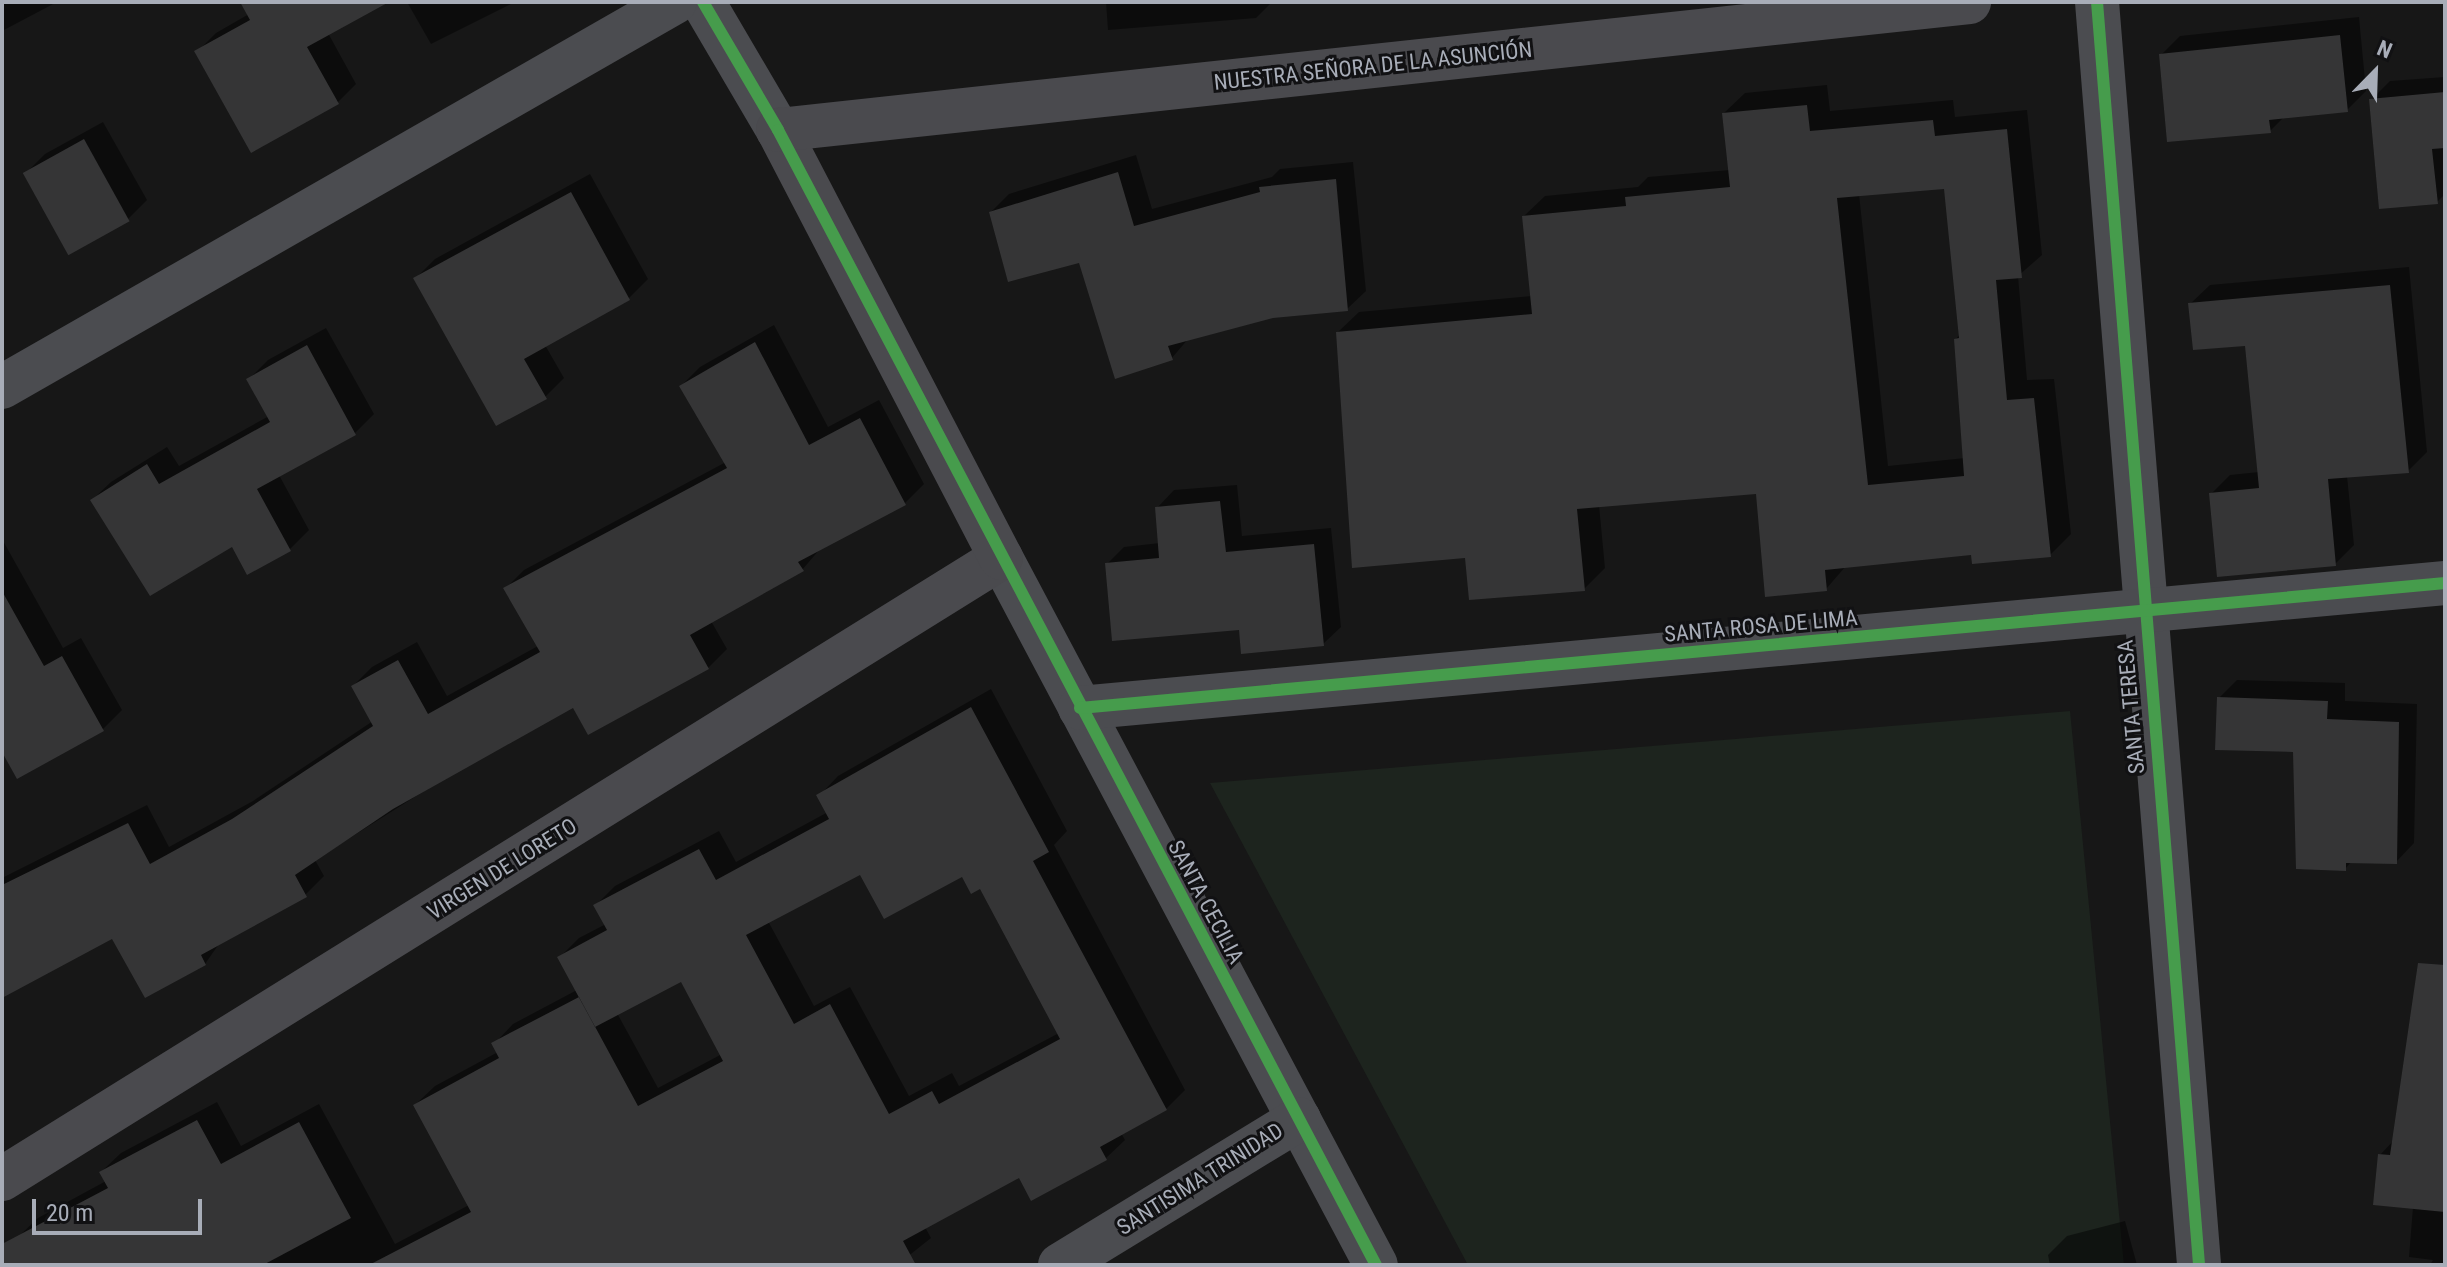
<!DOCTYPE html>
<html>
<head>
<meta charset="utf-8">
<style>
  body { margin:0 }
  #map { position:relative; width:2447px; height:1267px; overflow:hidden; background:#171717; font-family:"Roboto Condensed",sans-serif }
  div>[style] { position:absolute }
  .green>* { inset:0; background:#1d241e }
  .shadow>* { inset:0; background:#0007 }
  .building>* { inset:0; background:#353536; transform-origin:0 0 }
  .street>* { height:44px; margin:-22px; padding:0 22px; transform-origin:22px; border-radius:22px; background:#4b4c50 }
  .secondary>* { height:44px; margin:-22px; padding:0 22px; transform-origin:22px; border-radius:22px; background:#4a4a4e }
  .cycleway>* { height:12px; margin:-6px; padding:0 6px; transform-origin:6px; border-radius:6px; background:#469c4c }
  span { translate:-50% -50%; white-space:nowrap; text-align:center; line-height:1.15; -webkit-text-stroke:6px #111113; paint-order:stroke }
  .street-label { font-size:22px; color:#a8adb8 }
  .frame { position:absolute; inset:0; border:4px solid #a8adb8; pointer-events:none }
  .north { position:absolute; left:2335px; top:32px; width:80px; height:80px; -webkit-text-stroke:6px #111113; paint-order:stroke; rotate:23deg; font-size:22px; font-weight:700; line-height:32px; text-align:center; color:#a8adb8 }
  .north::after { content:''; display:block; margin:auto; width:28px; height:36px; background:#a8adb8; clip-path:polygon(50% 0,100% 100%,50% 72%,0 100%) }
  .scale { position:absolute; left:32px; top:1199px; width:170px; height:36px; box-sizing:border-box; border:4px solid #a8adb8; border-top:0; padding-left:10px; font-size:24px; line-height:28px; white-space:nowrap; color:#a8adb8; -webkit-text-stroke:6px #111113; paint-order:stroke }
</style>
</head>
<body>
<div id="map">
  <div class="green">
    <i style="clip-path:polygon(2070px 711px,2124px 1265px,1468px 1265px,1210px 783px)"></i>
  </div>
  <div class="shadow">
    <i style="clip-path:polygon(2px 2px,57px 2px,2px 31px)"></i>
    <i style="clip-path:polygon(243px 2px,385px 2px,328px 33px,356px 84px,337px 103px,197px 52px,216px 33px,249px 14px)"></i>
    <i style="clip-path:polygon(407px 2px,515px 2px,431px 44px)"></i>
    <i style="clip-path:polygon(1106px 2px,1272px 2px,1256px 18px,1108px 30px)"></i>
    <i style="clip-path:polygon(2359px 17px,2366px 91px,2347px 110px,2285px 116px,2270px 131px,2161px 55px,2180px 36px)"></i>
    <i style="clip-path:polygon(2445px 77px,2445px 194px,2437px 202px,2371px 100px,2390px 81px)"></i>
    <i style="clip-path:polygon(evenodd,1827px 85px,1830px 111px,1953px 100px,1955px 117px,2027px 110px,2042px 255px,2018px 276px,2027px 380px,2054px 379px,2071px 534px,2050px 555px,1973px 553px,1846px 566px,1826px 589px,1758px 492px,1599px 505px,1605px 568px,1584px 589px,1466px 556px,1338px 332px,1359px 312px,1532px 296px,1524px 216px,1545px 196px,1638px 187px,1648px 177px,1730px 170px,1724px 113px,1745px 93px,1827px 85px,1946px 186px,1960px 334px,1956px 339px,1965px 458px,1888px 466px,1859px 194px,1946px 186px)"></i>
    <i style="clip-path:polygon(103px 122px,147px 200px,128px 219px,26px 173px,45px 154px)"></i>
    <i style="clip-path:polygon(1136px 155px,1152px 209px,1272px 177px,1280px 169px,1353px 162px,1366px 291px,1347px 309px,1272px 316px,1189px 338px,1171px 359px,1080px 260px,991px 212px,1009px 194px)"></i>
    <i style="clip-path:polygon(590px 174px,648px 279px,629px 298px,545px 345px,564px 378px,545px 397px,416px 278px,435px 259px)"></i>
    <i style="clip-path:polygon(2409px 267px,2427px 452px,2408px 471px,2347px 476px,2354px 545px,2335px 564px,2211px 494px,2230px 475px,2259px 472px,2247px 344px,2190px 304px,2210px 285px)"></i>
    <i style="clip-path:polygon(774px 325px,828px 427px,879px 400px,924px 484px,905px 503px,820px 549px,802px 570px,711px 621px,727px 649px,708px 668px,574px 706px,459px 769px,315px 860px,324px 876px,305px 895px,221px 941px,205px 964px,113px 937px,2px 995px,2px 878px,147px 805px,169px 847px,253px 801px,373px 721px,353px 686px,372px 667px,417px 642px,447px 696px,538px 646px,506px 588px,524px 570px,726px 462px,681px 386px,700px 367px)"></i>
    <i style="clip-path:polygon(326px 328px,374px 414px,355px 433px,279px 475px,309px 530px,290px 549px,232px 544px,92px 500px,111px 482px,167px 447px,179px 466px,269px 416px,249px 379px,268px 360px)"></i>
    <i style="clip-path:polygon(1237px 485px,1242px 536px,1331px 528px,1341px 627px,1323px 644px,1241px 628px,1107px 564px,1124px 547px,1160px 543px,1157px 508px,1174px 490px)"></i>
    <i style="clip-path:polygon(2px 539px,63px 648px,81px 638px,122px 710px,103px 729px,2px 748px)"></i>
    <i style="clip-path:polygon(2237px 680px,2345px 683px,2345px 701px,2417px 704px,2414px 843px,2396px 862px,2352px 861px,2345px 869px,2295px 750px,2219px 698px)"></i>
    <i style="clip-path:polygon(evenodd,991px 689px,1067px 831px,1054px 845px,1185px 1090px,1166px 1109px,1121px 1133px,1125px 1140px,1105px 1159px,1020px 1176px,925px 1227px,931px 1238px,897px 1265px,33px 1265px,18px 1237px,38px 1218px,106px 1181px,101px 1172px,121px 1153px,217px 1102px,241px 1146px,319px 1104px,395px 1244px,469px 1205px,415px 1105px,435px 1086px,498px 1052px,494px 1044px,513px 1024px,577px 990px,560px 957px,579px 938px,606px 924px,596px 905px,615px 886px,719px 831px,736px 862px,828px 812px,819px 796px,838px 776px,991px 689px,860px 872px,963px 874px,981px 886px,1059px 1033px,959px 1086px,952px 1073px,909px 1096px,850px 987px,814px 1006px,768px 921px,860px 872px,991px 689px,682px 979px,722px 1054px,658px 1088px,617px 1013px,682px 979px)"></i>
    <i style="clip-path:polygon(2445px 1020px,2445px 1265px,2430px 1265px,2433px 1260px,2409px 1257px,2413px 1207px,2380px 1155px,2394px 1140px)"></i>
    <i style="clip-path:polygon(2125px 1221px,2137px 1265px,2050px 1265px,2048px 1255px,2067px 1236px)"></i>
  </div>
  <div class="building">
    <i style="clip-path:polygon(240px 2px,389px 2px,307px 47px,339px 104px,251px 153px,194px 51px,250px 20px)"></i>
    <i style="clip-path:polygon(2340px 35px,2348px 112px,2269px 120px,2271px 133px,2167px 142px,2159px 54px)"></i>
    <i style="clip-path:polygon(2445px 92px,2445px 148px,2432px 149px,2438px 204px,2379px 209px,2369px 99px)"></i>
    <i style="clip-path:polygon(evenodd,1807px 105px,1810px 131px,1933px 120px,1935px 136px,2007px 129px,2022px 278px,1996px 280px,2007px 400px,2034px 398px,2051px 557px,1972px 564px,1971px 555px,1825px 570px,1827px 591px,1765px 597px,1756px 494px,1577px 509px,1585px 591px,1469px 600px,1465px 558px,1352px 568px,1336px 332px,1532px 314px,1522px 216px,1626px 206px,1625px 197px,1730px 187px,1722px 113px,1807px 105px,1944px 189px,1959px 338px,1954px 339px,1964px 476px,1868px 485px,1837px 198px,1944px 189px)"></i>
    <i style="left:84px;top:139px;width:94px;height:70px;rotate:61deg"></i>
    <i style="clip-path:polygon(1118px 172px,1134px 226px,1260px 192px,1259px 187px,1336px 179px,1348px 311px,1273px 318px,1168px 346px,1173px 360px,1115px 379px,1079px 263px,1008px 282px,989px 212px)"></i>
    <i style="clip-path:polygon(571px 192px,630px 300px,524px 359px,547px 399px,496px 426px,413px 278px)"></i>
    <i style="clip-path:polygon(2390px 285px,2409px 473px,2328px 479px,2336px 566px,2217px 577px,2209px 493px,2259px 488px,2245px 346px,2193px 350px,2188px 303px)"></i>
    <i style="clip-path:polygon(755px 342px,809px 445px,860px 418px,906px 505px,798px 562px,804px 571px,690px 635px,709px 669px,588px 735px,573px 708px,393px 809px,295px 875px,307px 897px,201px 955px,206px 965px,145px 998px,112px 939px,2px 998px,2px 885px,128px 823px,150px 864px,232px 819px,373px 726px,351px 686px,398px 660px,428px 714px,540px 652px,503px 588px,727px 468px,679px 386px)"></i>
    <i style="clip-path:polygon(307px 345px,356px 435px,257px 489px,291px 551px,247px 575px,232px 547px,150px 596px,90px 500px,147px 464px,159px 484px,270px 422px,246px 379px)"></i>
    <i style="clip-path:polygon(1220px 501px,1226px 552px,1314px 544px,1324px 646px,1241px 654px,1239px 630px,1112px 641px,1105px 563px,1159px 558px,1155px 507px)"></i>
    <i style="clip-path:polygon(2px 591px,44px 666px,62px 656px,104px 731px,17px 779px,2px 752px)"></i>
    <i style="clip-path:polygon(2217px 697px,2328px 701px,2327px 719px,2399px 722px,2397px 864px,2346px 863px,2346px 871px,2296px 869px,2293px 752px,2215px 750px)"></i>
    <i style="clip-path:polygon(evenodd,971px 707px,1049px 852px,1033px 861px,1167px 1110px,1100px 1147px,1107px 1160px,1031px 1201px,1019px 1178px,903px 1241px,916px 1265px,369px 1265px,471px 1212px,413px 1105px,499px 1058px,491px 1043px,579px 997px,638px 1106px,723px 1061px,681px 982px,595px 1027px,557px 957px,607px 930px,593px 905px,699px 849px,716px 880px,829px 819px,816px 795px,971px 707px,860px 875px,884px 919px,962px 877px,971px 894px,980px 889px,1060px 1039px,939px 1104px,932px 1091px,889px 1114px,830px 1004px,794px 1024px,746px 935px,860px 875px)"></i>
    <i style="clip-path:polygon(2418px 963px,2445px 965px,2445px 1212px,2373px 1205px,2378px 1154px,2390px 1155px)"></i>
    <i style="clip-path:polygon(197px 1120px,221px 1164px,299px 1122px,351px 1218px,263px 1265px,2px 1265px,2px 1244px,108px 1188px,99px 1172px)"></i>
  </div>
  <div class="street">
    <i style="left:703px;top:2px;width:148px;rotate:59.6deg"></i>
    <i style="left:2097px;top:2px;width:1267px;rotate:85.38deg"></i>
    <i style="left:2px;top:387px;width:775px;rotate:-29.77deg"></i>
    <i style="left:1001px;top:558px;width:800px;rotate:62.06deg"></i>
    <i style="left:1080px;top:708px;width:1371px;rotate:-5.23deg"></i>
    <i style="left:1060px;top:1265px;width:280px;rotate:-31.4deg"></i>
  </div>
  <div class="secondary">
    <i style="left:2px;top:1179px;width:1176px;rotate:-31.87deg"></i>
    <i style="left:1001px;top:558px;width:483px;rotate:-117.5deg"></i>
    <i style="left:778px;top:130px;width:1198px;rotate:-6.13deg"></i>
  </div>
  <div class="cycleway">
    <i style="left:703px;top:2px;width:148px;rotate:59.6deg"></i>
    <i style="left:778px;top:130px;width:1283px;rotate:62.22deg"></i>
    <i style="left:2097px;top:2px;width:1267px;rotate:85.38deg"></i>
    <i style="left:1080px;top:708px;width:1371px;rotate:-5.23deg"></i>
  </div>
  <div class="street-label">
    <span style="left:1373px;top:66px;rotate:-6deg">NUESTRA SEÑORA DE LA ASUNCIÓN</span>
    <span style="left:1761px;top:626px;rotate:-5deg">SANTA ROSA DE LIMA</span>
    <span style="left:2131px;top:707px;rotate:-95deg">SANTA TERESA</span>
    <span style="left:502px;top:869px;rotate:-32deg">VIRGEN DE LORETO</span>
    <span style="left:1206px;top:902px;rotate:62deg">SANTA CECILIA</span>
    <span style="left:1200px;top:1179px;rotate:-32deg">SANTISIMA TRINIDAD</span>
  </div>
  <div class="frame"></div>
  <div class="north">N</div>
  <div class="scale">20 m</div>
</div>
</body>
</html>
